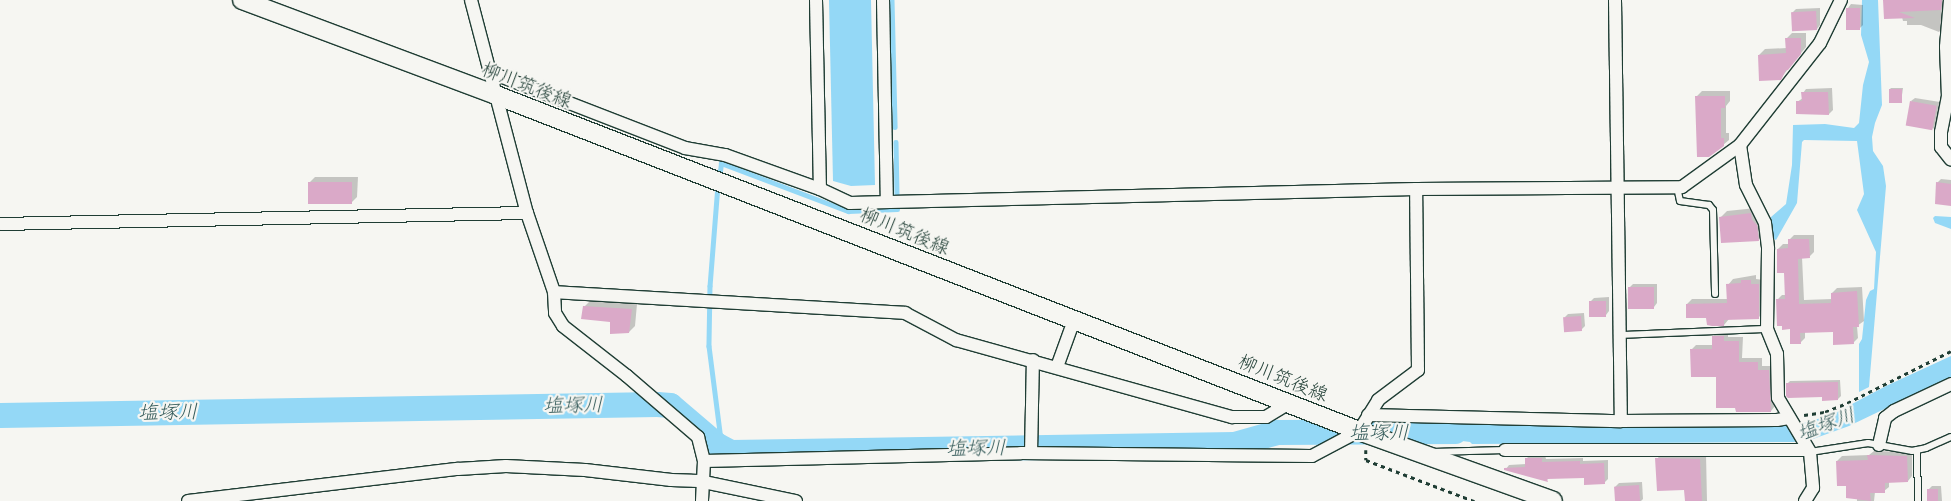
<!DOCTYPE html>
<html>
<head>
<meta charset="utf-8">
<style>
  body { margin:0 }
  #map { position:relative; width:1951px; height:501px; overflow:hidden; background:#f6f6f2; font-family:"Shantell Sans","Klee One",sans-serif }
  div>[style] { position:absolute }
  .water>* { inset:0; background:#94d8f6 }
  .shadow>* { inset:0; background:#0003 }
  .stream>* { height:4.5px; margin:-2.25px; padding:0 2.25px; transform-origin:2.25px; border-radius:2.25px; background:#94d8f6 }
  .river>* { height:25px; margin:-12.5px; padding:0 12.5px; transform-origin:12.5px; border-radius:12.5px; background:#94d8f6 }
  .building>* { inset:0; background:#daa9c8; transform-origin:0 0 }
  .path>* { height:2.5px; margin-top:-1.25px; transform-origin:0; background:repeating-linear-gradient(90deg,#1f3d34 0 4px,transparent 0 8px) }
  .roads { filter:drop-shadow(1px 0 #1f3d34) drop-shadow(-1px 0 #1f3d34) drop-shadow(0 1px #1f3d34) drop-shadow(0 -1px #1f3d34) }
  .service>* { height:6px; margin:-3px; padding:0 3px; transform-origin:3px; border-radius:3px; background:#f6f6f2 }
  .minor>* { height:12px; margin:-6px; padding:0 6px; transform-origin:6px; border-radius:6px; background:#f6f6f2 }
  .secondary>* { height:18px; margin:-9px; padding:0 9px; transform-origin:9px; border-radius:9px; background:#f6f6f2 }
  span { translate:-50% -50%; white-space:nowrap; text-align:center; line-height:1.15; -webkit-text-stroke:4.5px #f6f6f2; paint-order:stroke }
  .street-label { font-size:19px; color:#1f3d34 }
  .water-label { font-size:20px; color:#365c5b; font-style:italic }
</style>
</head>
<body>
<div id="map">
  <div class="water">
    <i style="clip-path:polygon(829px 0,871px 0,875px 185px,851px 186px,833px 181px)"></i>
    <i style="clip-path:polygon(1862px 0,1878px 0,1882px 105px,1875px 123px,1872px 137px,1873px 151px,1883px 166px,1886px 186px,1869px 387px,1859px 392px,1859px 344px,1862px 339px,1866px 300px,1870px 291px,1874px 289px,1876px 252px,1857px 210px,1864px 194px,1857px 141px,1804px 140px,1802px 142px,1797px 203px,1776px 240px,1772px 238px,1771px 217px,1786px 204px,1792px 165px,1793px 125px,1825px 124px,1854px 128px,1859px 123px,1863px 85px,1869px 62px,1861px 35px)"></i>
    <i style="clip-path:polygon(1935px 216px,1951px 217px,1951px 229px,1935px 223px,1933px 218px)"></i>
    <i style="clip-path:polygon(1951px 356px,1951px 377px,1849px 426px,1813px 439px,1794px 442px,1472px 444px,1470px 442px,1424px 436px,1415px 422px,1657px 428px,1785px 426px,1809px 422px,1837px 412px,1886px 386px)"></i>
  </div>
  <div class="shadow">
    <i style="clip-path:polygon(1886px 0,1945px 0,1942px 28px,1939px 32px,1921px 25px,1907px 25px,1907px 21px,1903px 21px,1902px 17px)"></i>
    <i style="clip-path:polygon(1851px 4px,1863px 5px,1863px 25px,1859px 29px,1848px 8px)"></i>
    <i style="clip-path:polygon(1820px 8px,1820px 25px,1817px 29px,1792px 13px,1796px 9px)"></i>
    <i style="clip-path:polygon(1792px 33px,1806px 33px,1806px 47px,1780px 79px,1759px 55px,1765px 49px,1787px 48px,1786px 39px)"></i>
    <i style="clip-path:polygon(1832px 88px,1833px 110px,1829px 114px,1819px 114px,1797px 102px,1803px 98px,1803px 93px,1806px 89px)"></i>
    <i style="clip-path:polygon(1891px 88px,1903px 88px,1901px 102px,1890px 89px)"></i>
    <i style="clip-path:polygon(1702px 91px,1730px 91px,1730px 101px,1726px 106px,1726px 133px,1729px 133px,1729px 140px,1723px 145px,1697px 96px)"></i>
    <i style="clip-path:polygon(1915px 98px,1940px 102px,1936px 125px,1933px 129px,1911px 101px)"></i>
    <i style="clip-path:polygon(315px 177px,358px 177px,357px 197px,351px 203px,310px 182px)"></i>
    <i style="clip-path:polygon(1941px 179px,1951px 180px,1951px 204px,1937px 183px)"></i>
    <i style="clip-path:polygon(1756px 208px,1764px 234px,1758px 240px,1721px 217px,1727px 211px)"></i>
    <i style="clip-path:polygon(1794px 235px,1814px 235px,1814px 252px,1809px 257px,1802px 257px,1804px 300px,1832px 299px,1832px 293px,1837px 288px,1862px 287px,1864px 321px,1857px 326px,1858px 338px,1853px 343px,1834px 330px,1805px 332px,1805px 338px,1800px 343px,1777px 300px,1782px 295px,1786px 295px,1785px 272px,1778px 249px,1783px 244px,1789px 244px,1789px 240px)"></i>
    <i style="clip-path:polygon(1756px 275px,1756px 279px,1764px 280px,1764px 312px,1758px 318px,1729px 319px,1724px 325px,1687px 304px,1692px 299px,1728px 299px,1728px 285px,1733px 279px)"></i>
    <i style="clip-path:polygon(1633px 284px,1657px 284px,1657px 303px,1654px 307px,1629px 288px)"></i>
    <i style="clip-path:polygon(1609px 297px,1609px 311px,1606px 315px,1590px 302px,1594px 298px)"></i>
    <i style="clip-path:polygon(590px 301px,637px 304px,635px 326px,629px 332px,584px 307px)"></i>
    <i style="clip-path:polygon(1584px 313px,1585px 326px,1581px 330px,1565px 317px,1568px 314px)"></i>
    <i style="clip-path:polygon(1717px 332px,1728px 332px,1728px 337px,1743px 337px,1742px 358px,1762px 358px,1762px 366px,1773px 366px,1775px 406px,1771px 411px,1718px 376px,1691px 350px,1696px 345px,1713px 345px,1713px 337px)"></i>
    <i style="clip-path:polygon(1840px 380px,1841px 396px,1838px 399px,1787px 384px,1790px 381px)"></i>
    <i style="clip-path:polygon(1874px 451px,1912px 452px,1912px 476px,1908px 481px,1889px 481px,1889px 487px,1884px 491px,1875px 492px,1874px 501px,1857px 501px,1857px 496px,1847px 485px,1837px 461px,1842px 456px,1869px 455px)"></i>
    <i style="clip-path:polygon(1662px 453px,1706px 453px,1707px 501px,1686px 501px,1686px 488px,1657px 459px)"></i>
    <i style="clip-path:polygon(1530px 455px,1545px 455px,1546px 459px,1583px 458px,1583px 461px,1608px 460px,1608px 479px,1604px 483px,1585px 476px,1549px 478px,1547px 480px,1506px 469px,1509px 465px,1526px 464px,1526px 459px)"></i>
    <i style="clip-path:polygon(1642px 482px,1643px 499px,1641px 501px,1616px 501px,1615px 487px,1619px 483px)"></i>
    <i style="clip-path:polygon(1932px 486px,1941px 486px,1942px 501px,1929px 501px,1928px 490px)"></i>
  </div>
  <div class="stream">
    <i style="left:892px;top:0;width:127px;rotate:88.6deg"></i>
    <i style="left:896px;top:142px;width:53px;rotate:88.9deg"></i>
    <i style="left:719px;top:178px;width:15px;rotate:-82deg"></i>
    <i style="left:721px;top:163px;width:136px;rotate:20.7deg"></i>
    <i style="left:848px;top:211px;width:49px;rotate:-2.3deg"></i>
    <i style="left:718px;top:185px;width:101px;rotate:94.5deg"></i>
    <i style="left:710px;top:286px;width:60px;rotate:91deg"></i>
    <i style="left:709px;top:346px;width:103px;rotate:82.7deg"></i>
  </div>
  <div class="river">
    <i style="left:0;top:415px;width:657px;rotate:-0.96deg"></i>
    <i style="left:657px;top:404px;width:13px;rotate:4deg"></i>
    <i style="left:670px;top:405px;width:62px;rotate:40.4deg"></i>
    <i style="left:717px;top:445px;width:16px;rotate:27deg"></i>
    <i style="left:731px;top:452px;width:503px;rotate:-0.91deg"></i>
    <i style="left:1234px;top:444px;width:45px;rotate:-15.6deg"></i>
    <i style="left:1277px;top:432px;width:178px;rotate:-0.3deg"></i>
  </div>
  <div class="building">
    <i style="clip-path:polygon(1883px 0,1942px 0,1941px 10px,1899px 12px,1915px 18px,1884px 19px)"></i>
    <i style="left:1846px;top:8px;width:14px;height:22px"></i>
    <i style="left:1816px;top:11px;width:19px;height:25px;rotate:87deg"></i>
    <i style="clip-path:polygon(1785px 38px,1801px 38px,1801px 54px,1788px 70px,1786px 70px,1781px 80px,1759px 81px,1758px 55px,1786px 53px)"></i>
    <i style="left:1889px;top:89px;width:13px;height:14px"></i>
    <i style="clip-path:polygon(1801px 92px,1828px 92px,1829px 115px,1796px 114px,1796px 101px,1802px 101px)"></i>
    <i style="clip-path:polygon(1695px 96px,1725px 96px,1725px 108px,1721px 108px,1721px 138px,1724px 138px,1724px 146px,1709px 157px,1697px 157px)"></i>
    <i style="left:1910px;top:101px;width:27px;height:25px;rotate:10deg"></i>
    <i style="left:308px;top:182px;width:44px;height:22px"></i>
    <i style="clip-path:polygon(1936px 182px,1951px 184px,1951px 206px,1935px 204px)"></i>
    <i style="clip-path:polygon(1751px 213px,1752px 220px,1757px 225px,1759px 241px,1721px 243px,1719px 217px)"></i>
    <i style="clip-path:polygon(1788px 239px,1809px 239px,1810px 258px,1798px 259px,1799px 304px,1831px 303px,1831px 293px,1857px 291px,1859px 327px,1853px 327px,1854px 344px,1833px 345px,1833px 332px,1800px 333px,1801px 344px,1790px 344px,1790px 329px,1782px 330px,1782px 326px,1777px 326px,1776px 299px,1785px 299px,1784px 273px,1777px 273px,1777px 249px,1788px 248px)"></i>
    <i style="clip-path:polygon(1741px 280px,1751px 280px,1751px 284px,1759px 284px,1759px 319px,1724px 320px,1724px 326px,1712px 326px,1707px 325px,1706px 318px,1686px 318px,1686px 304px,1727px 303px,1726px 284px,1741px 283px)"></i>
    <i style="left:1628px;top:287px;width:26px;height:22px"></i>
    <i style="left:1589px;top:301px;width:17px;height:16px"></i>
    <i style="clip-path:polygon(583px 306px,632px 309px,629px 333px,610px 334px,610px 322px,581px 319px)"></i>
    <i style="left:1581px;top:316px;width:15px;height:18px;rotate:86deg"></i>
    <i style="clip-path:polygon(1712px 336px,1724px 336px,1724px 341px,1739px 341px,1739px 362px,1758px 362px,1758px 370px,1769px 370px,1771px 412px,1736px 412px,1735px 408px,1716px 408px,1716px 377px,1691px 377px,1690px 349px,1712px 349px)"></i>
    <i style="clip-path:polygon(1838px 382px,1838px 400px,1822px 401px,1822px 397px,1788px 398px,1786px 396px,1786px 383px)"></i>
    <i style="clip-path:polygon(1867px 455px,1907px 456px,1908px 482px,1885px 483px,1885px 493px,1870px 493px,1871px 501px,1846px 498px,1846px 486px,1837px 486px,1836px 461px,1868px 460px)"></i>
    <i style="clip-path:polygon(1525px 458px,1542px 458px,1542px 462px,1580px 461px,1580px 464px,1604px 463px,1605px 484px,1584px 485px,1584px 478px,1547px 479px,1548px 482px,1504px 470px,1504px 468px,1525px 467px)"></i>
    <i style="clip-path:polygon(1655px 458px,1700px 459px,1702px 501px,1685px 501px,1684px 490px,1657px 491px)"></i>
    <i style="left:1639px;top:485px;width:16px;height:25px;rotate:86deg"></i>
    <i style="left:1938px;top:489px;width:12px;height:11px;rotate:90deg"></i>
  </div>
  <div class="path">
    <i style="left:1804px;top:415px;width:21px;rotate:-8deg"></i>
    <i style="left:1825px;top:412px;width:24px;rotate:-22deg"></i>
    <i style="left:1847px;top:403px;width:116px;rotate:-26.6deg"></i>
    <i style="left:1366px;top:450px;width:10px;rotate:90deg"></i>
    <i style="left:1366px;top:460px;width:116px;rotate:20.8deg"></i>
  </div>
  <div class="roads">
    <div class="service">
      <i style="left:1677px;top:187px;width:14px;rotate:78deg"></i>
      <i style="left:1680px;top:201px;width:29px;rotate:8deg"></i>
      <i style="left:1709px;top:205px;width:6px;rotate:51deg"></i>
      <i style="left:1713px;top:210px;width:84px;rotate:88.6deg"></i>
      <i style="left:1621px;top:335px;width:146px;rotate:-2.4deg"></i>
      <i style="left:1917px;top:450px;width:51px;rotate:88.9deg"></i>
      <i style="left:1433px;top:452px;width:72px;rotate:-1.6deg"></i>
      <i style="left:1810px;top:452px;width:59px;rotate:-8.8deg"></i>
      <i style="left:1868px;top:443px;width:45px;rotate:10.3deg"></i>
      <i style="left:1912px;top:451px;width:14px;rotate:-12deg"></i>
      <i style="left:1926px;top:448px;width:27px;rotate:-24deg"></i>
    </div>
    <div class="minor">
      <i style="left:471px;top:0;width:220px;rotate:75.3deg"></i>
      <i style="left:527px;top:213px;width:83px;rotate:71.1deg"></i>
      <i style="left:554px;top:292px;width:21px;rotate:87deg"></i>
      <i style="left:555px;top:313px;width:15px;rotate:58deg"></i>
      <i style="left:563px;top:326px;width:81px;rotate:38deg"></i>
      <i style="left:627px;top:376px;width:94px;rotate:40.7deg"></i>
      <i style="left:698px;top:437px;width:25px;rotate:76deg"></i>
      <i style="left:704px;top:461px;width:40px;rotate:92.9deg"></i>
      <i style="left:816px;top:0;width:189px;rotate:88.8deg"></i>
      <i style="left:883px;top:0;width:202px;rotate:88.9deg"></i>
      <i style="left:1615px;top:0;width:421px;rotate:89.2deg"></i>
      <i style="left:1950px;top:0;width:47px;rotate:94.9deg"></i>
      <i style="left:1946px;top:47px;width:49px;rotate:87.7deg"></i>
      <i style="left:1948px;top:96px;width:37px;rotate:101deg"></i>
      <i style="left:1941px;top:132px;width:15px;rotate:90deg"></i>
      <i style="left:1941px;top:147px;width:16px;rotate:52deg"></i>
      <i style="left:492px;top:73px;width:207px;rotate:21.2deg"></i>
      <i style="left:685px;top:148px;width:41px;rotate:9.9deg"></i>
      <i style="left:725px;top:155px;width:101px;rotate:19.7deg"></i>
      <i style="left:820px;top:189px;width:33px;rotate:25deg"></i>
      <i style="left:850px;top:203px;width:566px;rotate:-1.42deg"></i>
      <i style="left:1416px;top:189px;width:266px;rotate:-0.4deg"></i>
      <i style="left:1682px;top:187px;width:72px;rotate:-35.9deg"></i>
      <i style="left:1740px;top:145px;width:130px;rotate:-51.9deg"></i>
      <i style="left:1820px;top:43px;width:48px;rotate:-64deg"></i>
      <i style="left:1740px;top:145px;width:40px;rotate:81.5deg"></i>
      <i style="left:1746px;top:185px;width:42px;rotate:63.4deg"></i>
      <i style="left:1765px;top:223px;width:26px;rotate:83deg"></i>
      <i style="left:1768px;top:249px;width:80px;rotate:90.7deg"></i>
      <i style="left:1767px;top:329px;width:27px;rotate:68deg"></i>
      <i style="left:1777px;top:354px;width:44px;rotate:88.7deg"></i>
      <i style="left:1778px;top:398px;width:63px;rotate:59.3deg"></i>
      <i style="left:1810px;top:452px;width:36px;rotate:85deg"></i>
      <i style="left:1813px;top:488px;width:15px;rotate:122deg"></i>
      <i style="left:0;top:224px;width:527px;rotate:-1.2deg"></i>
      <i style="left:554px;top:292px;width:352px;rotate:3.4deg"></i>
      <i style="left:905px;top:313px;width:58px;rotate:27.9deg"></i>
      <i style="left:956px;top:340px;width:287px;rotate:15.6deg"></i>
      <i style="left:1232px;top:417px;width:34px"></i>
      <i style="left:1266px;top:417px;width:27px;rotate:-31deg"></i>
      <i style="left:1057px;top:367px;width:50px;rotate:-70.1deg"></i>
      <i style="left:1368px;top:415px;width:253px;rotate:1.4deg"></i>
      <i style="left:1621px;top:421px;width:156px;rotate:-0.4deg"></i>
      <i style="left:1777px;top:420px;width:12px;rotate:-9deg"></i>
      <i style="left:1879px;top:445px;width:28px;rotate:-77deg"></i>
      <i style="left:1885px;top:418px;width:11px;rotate:-38deg"></i>
      <i style="left:1894px;top:411px;width:63px;rotate:-25.3deg"></i>
      <i style="left:1505px;top:450px;width:303px"></i>
      <i style="left:1031px;top:453px;width:93px;rotate:-88.8deg"></i>
      <i style="left:704px;top:461px;width:317px;rotate:-1.4deg"></i>
      <i style="left:1021px;top:453px;width:291px;rotate:0.6deg"></i>
      <i style="left:1312px;top:456px;width:53px;rotate:-28deg"></i>
      <i style="left:1359px;top:431px;width:36px;rotate:-58deg"></i>
      <i style="left:1378px;top:400px;width:50px;rotate:-36.9deg"></i>
      <i style="left:1418px;top:370px;width:181px;rotate:-90.6deg"></i>
      <i style="left:188px;top:501px;width:272px;rotate:-6.8deg"></i>
      <i style="left:458px;top:469px;width:48px;rotate:-3.6deg"></i>
      <i style="left:506px;top:466px;width:79px;rotate:2.9deg"></i>
      <i style="left:585px;top:470px;width:87px;rotate:6.6deg"></i>
      <i style="left:671px;top:480px;width:28px;rotate:2deg"></i>
      <i style="left:699px;top:481px;width:99px;rotate:11.7deg"></i>
    </div>
    <div class="secondary">
      <i style="left:242px;top:0;width:271px;rotate:20.5deg"></i>
      <i style="left:496px;top:95px;width:926px;rotate:21.27deg"></i>
      <i style="left:1359px;top:431px;width:206px;rotate:19.8deg"></i>
    </div>
  </div>
  <div class="street-label">
    <span style="left:527px;top:85px;rotate:21deg">柳川筑後線</span>
    <span style="left:905px;top:231px;rotate:22deg">柳川筑後線</span>
    <span style="left:1283px;top:378px;rotate:22deg">柳川筑後線</span>
  </div>
  <div class="water-label">
    <span style="left:573px;top:405px;rotate:-1deg">塩塚川</span>
    <span style="left:168px;top:412px;rotate:-1deg">塩塚川</span>
    <span style="left:1826px;top:424px;rotate:-20deg">塩塚川</span>
    <span style="left:1379px;top:432px">塩塚川</span>
    <span style="left:976px;top:448px;rotate:-1deg">塩塚川</span>
  </div>
</div>
</body>
</html>
